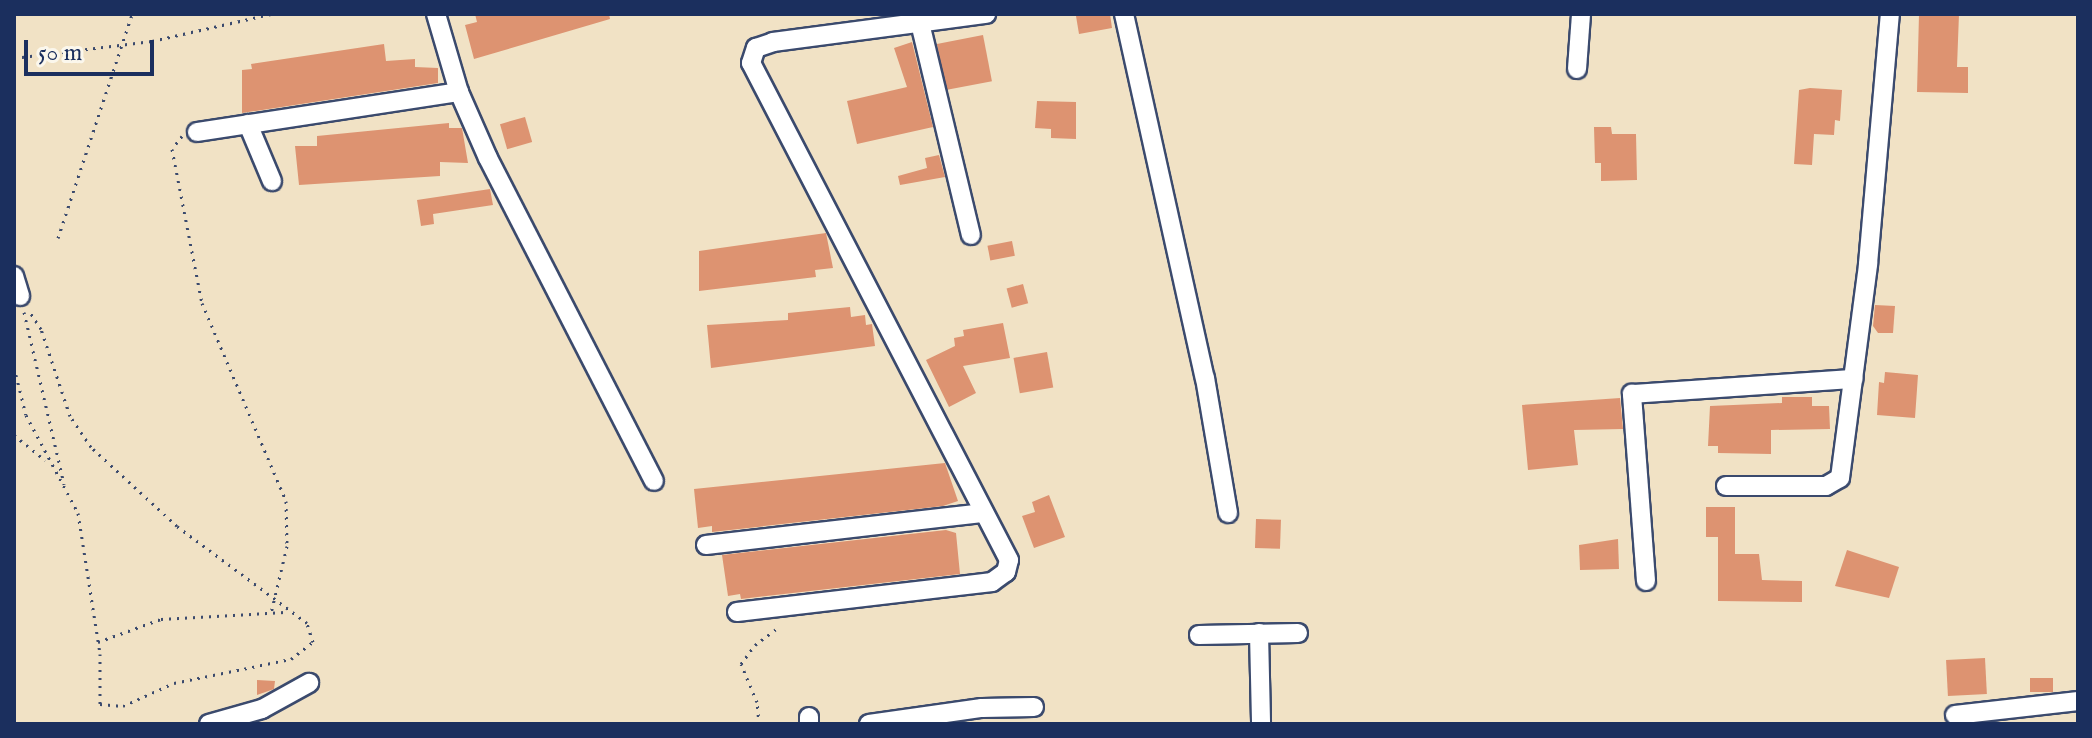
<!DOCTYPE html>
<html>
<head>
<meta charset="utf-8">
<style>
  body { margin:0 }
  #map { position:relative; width:2092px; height:738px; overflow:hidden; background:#f1e2c5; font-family:"IM FELL English",serif }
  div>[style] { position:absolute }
  .building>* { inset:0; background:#dd9371; transform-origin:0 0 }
  .path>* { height:3px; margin-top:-1.5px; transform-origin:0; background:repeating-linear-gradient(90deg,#3b4a6d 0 2px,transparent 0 8px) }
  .roads { filter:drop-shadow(2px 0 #3b4a6d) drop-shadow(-2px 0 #3b4a6d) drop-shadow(0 2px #3b4a6d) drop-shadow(0 -2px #3b4a6d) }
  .minor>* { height:18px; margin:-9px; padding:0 9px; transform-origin:9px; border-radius:9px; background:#fff }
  span { translate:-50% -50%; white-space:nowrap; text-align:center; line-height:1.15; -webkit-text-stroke:6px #fbf7ec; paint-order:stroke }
  .frame { position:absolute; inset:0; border:16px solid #1b2f5e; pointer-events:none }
  .scale { position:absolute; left:24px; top:40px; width:130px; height:36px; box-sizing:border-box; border:4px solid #1b2f5e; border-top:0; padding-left:10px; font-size:24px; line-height:28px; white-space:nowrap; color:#1b2f5e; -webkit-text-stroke:6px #fbf7ec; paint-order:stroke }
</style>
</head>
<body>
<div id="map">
  <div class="building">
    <i style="clip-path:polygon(475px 14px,609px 14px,610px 19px,474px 59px,465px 25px,477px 22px)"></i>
    <i style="clip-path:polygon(1110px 14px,1112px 28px,1079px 34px,1076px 16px)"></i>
    <i style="clip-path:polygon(1919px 14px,1959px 14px,1957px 67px,1968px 67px,1968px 93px,1917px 92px)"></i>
    <i style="left:983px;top:35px;width:47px;height:47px;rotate:79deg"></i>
    <i style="clip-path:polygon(912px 42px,933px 127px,857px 144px,847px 101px,907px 87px,894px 48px)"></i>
    <i style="clip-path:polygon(384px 44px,386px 61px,415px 59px,415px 67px,438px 68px,438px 83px,242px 113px,242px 70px,252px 69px,251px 64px)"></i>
    <i style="clip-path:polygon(1810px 88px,1842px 90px,1840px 121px,1835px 120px,1834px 135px,1814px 134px,1812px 165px,1794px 164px,1799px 90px)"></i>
    <i style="clip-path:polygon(1037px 101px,1076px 102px,1076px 139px,1051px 138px,1051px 129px,1035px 128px)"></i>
    <i style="left:525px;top:117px;width:26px;height:26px;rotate:74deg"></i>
    <i style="clip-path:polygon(449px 123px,449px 128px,462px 128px,468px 163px,440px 162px,440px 176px,299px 185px,295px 146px,317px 146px,317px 136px)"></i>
    <i style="clip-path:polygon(1594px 127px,1611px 127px,1612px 134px,1636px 134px,1637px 180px,1601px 181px,1601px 163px,1595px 163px)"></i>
    <i style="clip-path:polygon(939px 155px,945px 177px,900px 185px,898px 176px,927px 168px,925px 158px)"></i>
    <i style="clip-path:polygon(490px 189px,493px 205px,433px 214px,434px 224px,421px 226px,417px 200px)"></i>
    <i style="clip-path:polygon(826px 233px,833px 268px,815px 270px,816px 277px,699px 291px,699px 251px)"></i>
    <i style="left:1012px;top:241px;width:15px;height:25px;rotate:79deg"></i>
    <i style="left:1023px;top:284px;width:20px;height:17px;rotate:75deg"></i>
    <i style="clip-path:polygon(1875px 305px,1895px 306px,1893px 333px,1878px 333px,1873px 326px)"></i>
    <i style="clip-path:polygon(850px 307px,851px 317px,865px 315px,866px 325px,872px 324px,875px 346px,711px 368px,707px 325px,788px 320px,788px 313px)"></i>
    <i style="clip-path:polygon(1003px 323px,1010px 358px,963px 366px,976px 393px,949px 407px,926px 360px,955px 346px,954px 338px,964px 336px,963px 330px)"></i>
    <i style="left:1047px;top:352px;width:36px;height:34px;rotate:80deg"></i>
    <i style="clip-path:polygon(1885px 372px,1918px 375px,1915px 418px,1877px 415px,1879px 382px,1884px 383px)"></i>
    <i style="clip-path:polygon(1782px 397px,1812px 397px,1812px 406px,1829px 406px,1830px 429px,1771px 430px,1771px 454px,1718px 453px,1718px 446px,1708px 446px,1710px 406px,1782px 403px)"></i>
    <i style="clip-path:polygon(1620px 398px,1623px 429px,1574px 430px,1578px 465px,1528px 470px,1522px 405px)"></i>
    <i style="clip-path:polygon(945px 463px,958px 501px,943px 506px,712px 532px,712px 526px,698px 528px,694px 489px)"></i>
    <i style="clip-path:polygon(1049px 495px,1065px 537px,1034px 548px,1022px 516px,1035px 512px,1032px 502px)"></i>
    <i style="clip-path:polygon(1706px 507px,1735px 507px,1735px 554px,1759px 554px,1762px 580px,1802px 581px,1802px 602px,1718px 601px,1718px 537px,1706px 537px)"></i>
    <i style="left:1256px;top:519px;width:25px;height:29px;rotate:2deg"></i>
    <i style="clip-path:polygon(946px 530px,956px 533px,960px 574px,741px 599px,740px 594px,728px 596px,722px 555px)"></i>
    <i style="clip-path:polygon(1618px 539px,1619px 569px,1580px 570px,1579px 545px)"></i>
    <i style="clip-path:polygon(1847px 550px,1899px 567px,1889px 598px,1835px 586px)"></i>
    <i style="left:1985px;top:658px;width:36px;height:39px;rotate:87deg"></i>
    <i style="left:2053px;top:678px;width:14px;height:23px;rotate:90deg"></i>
    <i style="clip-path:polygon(257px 680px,275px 681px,274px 689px,257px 695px)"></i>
  </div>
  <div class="path">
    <i style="left:14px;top:58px;width:139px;rotate:-7deg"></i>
    <i style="left:152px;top:41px;width:122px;rotate:-12.8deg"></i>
    <i style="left:182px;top:136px;width:16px;rotate:128deg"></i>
    <i style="left:172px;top:149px;width:157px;rotate:79deg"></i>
    <i style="left:202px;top:303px;width:215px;rotate:67deg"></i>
    <i style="left:286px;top:501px;width:45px;rotate:88.7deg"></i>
    <i style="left:287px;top:546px;width:69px;rotate:103.4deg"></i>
    <i style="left:58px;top:238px;width:236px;rotate:-71.7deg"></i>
    <i style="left:24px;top:312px;width:177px;rotate:76.9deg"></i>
    <i style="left:14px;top:367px;width:49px;rotate:76deg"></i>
    <i style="left:26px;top:415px;width:111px;rotate:62deg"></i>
    <i style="left:78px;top:513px;width:143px;rotate:81.1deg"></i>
    <i style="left:100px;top:654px;width:50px;rotate:90deg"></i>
    <i style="left:100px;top:704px;width:23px;rotate:5deg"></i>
    <i style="left:123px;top:706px;width:56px;rotate:-24.3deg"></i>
    <i style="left:174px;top:683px;width:119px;rotate:-11.6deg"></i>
    <i style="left:291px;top:659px;width:28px;rotate:-38deg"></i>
    <i style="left:313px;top:642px;width:20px;rotate:-108deg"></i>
    <i style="left:307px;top:623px;width:162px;rotate:-143.3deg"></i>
    <i style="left:177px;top:526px;width:117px;rotate:-137.4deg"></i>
    <i style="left:91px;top:447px;width:37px;rotate:-124deg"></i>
    <i style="left:70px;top:416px;width:92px;rotate:-108.4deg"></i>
    <i style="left:41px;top:329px;width:20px;rotate:-123deg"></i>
    <i style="left:14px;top:435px;width:40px;rotate:39deg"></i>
    <i style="left:98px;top:642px;width:67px;rotate:-20.1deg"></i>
    <i style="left:161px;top:619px;width:124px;rotate:-3.2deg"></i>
    <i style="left:759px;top:724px;width:22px;rotate:-95deg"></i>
    <i style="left:757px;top:702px;width:41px;rotate:-112.8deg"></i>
    <i style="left:741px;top:664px;width:24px;rotate:-54deg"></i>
    <i style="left:755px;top:645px;width:31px;rotate:-37deg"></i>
  </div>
  <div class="roads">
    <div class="minor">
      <i style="left:436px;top:14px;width:81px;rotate:73.6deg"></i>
      <i style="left:459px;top:92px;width:72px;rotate:66.3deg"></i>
      <i style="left:488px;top:158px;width:363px;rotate:62.8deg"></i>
      <i style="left:1124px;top:14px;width:373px;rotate:77.5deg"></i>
      <i style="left:1205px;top:378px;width:137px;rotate:80.3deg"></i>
      <i style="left:920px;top:23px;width:218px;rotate:76.5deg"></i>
      <i style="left:1577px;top:69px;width:55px;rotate:-85.8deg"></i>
      <i style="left:248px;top:124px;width:62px;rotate:67.2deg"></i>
      <i style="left:197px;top:132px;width:265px;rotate:-8.7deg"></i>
      <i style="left:14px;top:276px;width:21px;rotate:73deg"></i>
      <i style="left:1726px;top:486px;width:100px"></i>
      <i style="left:1826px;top:486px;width:16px;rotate:-30deg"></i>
      <i style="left:1840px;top:478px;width:216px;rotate:-82.5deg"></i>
      <i style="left:1868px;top:264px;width:251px;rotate:-85deg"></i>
      <i style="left:706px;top:545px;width:280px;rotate:-6.6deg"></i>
      <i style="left:1646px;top:581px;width:188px;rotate:-94.3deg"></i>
      <i style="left:1632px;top:394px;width:222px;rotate:-3.9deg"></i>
      <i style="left:737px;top:612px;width:257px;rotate:-6.7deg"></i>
      <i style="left:992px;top:582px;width:17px;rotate:-36deg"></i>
      <i style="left:1006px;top:572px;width:12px;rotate:-76deg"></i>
      <i style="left:1009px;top:560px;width:560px;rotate:-117.43deg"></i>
      <i style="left:751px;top:63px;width:16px;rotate:-72deg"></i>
      <i style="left:756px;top:48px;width:18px;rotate:-19deg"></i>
      <i style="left:773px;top:42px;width:215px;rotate:-7.5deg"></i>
      <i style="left:1259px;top:633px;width:91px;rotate:88.7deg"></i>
      <i style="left:1199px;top:635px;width:99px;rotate:-1.2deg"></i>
      <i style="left:1955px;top:715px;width:124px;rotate:-6.5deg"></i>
      <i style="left:209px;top:724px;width:55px;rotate:-15.8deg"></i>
      <i style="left:262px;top:709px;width:54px;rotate:-29deg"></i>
      <i style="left:809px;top:724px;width:7px;rotate:-90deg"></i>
      <i style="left:869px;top:724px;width:114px;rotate:-8.1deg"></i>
      <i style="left:982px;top:708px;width:52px;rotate:-1.1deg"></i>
    </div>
  </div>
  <div class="frame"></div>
  <div class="scale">50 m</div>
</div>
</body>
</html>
